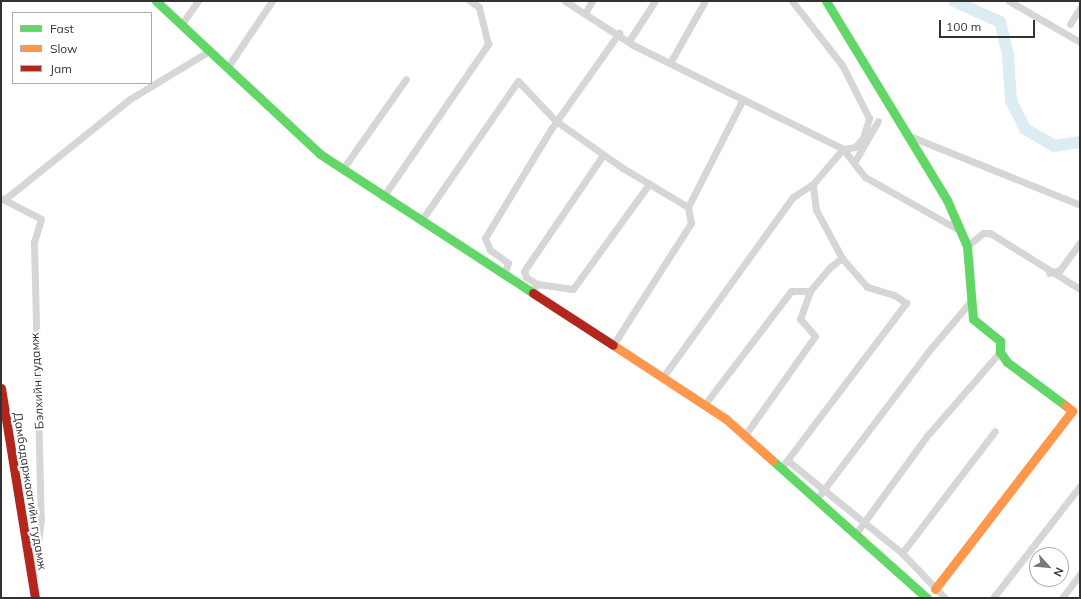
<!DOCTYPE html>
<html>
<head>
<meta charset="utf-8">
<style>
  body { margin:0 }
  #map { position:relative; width:1081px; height:599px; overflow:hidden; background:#fff; font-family:Mulish,sans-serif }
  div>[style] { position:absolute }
  .river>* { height:12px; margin:-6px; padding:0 6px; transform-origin:6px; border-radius:6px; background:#dcecf3 }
  .street>* { height:7px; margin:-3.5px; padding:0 3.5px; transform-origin:3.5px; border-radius:3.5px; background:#d6d6d6 }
  .fast>* { height:9px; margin:-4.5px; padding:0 4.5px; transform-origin:4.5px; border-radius:4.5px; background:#63d668 }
  .slow>* { height:9px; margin:-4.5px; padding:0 4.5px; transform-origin:4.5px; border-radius:4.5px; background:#ff974d }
  .jam>* { height:9px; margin:-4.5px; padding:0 4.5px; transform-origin:4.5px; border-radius:4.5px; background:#b3261e }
  span { translate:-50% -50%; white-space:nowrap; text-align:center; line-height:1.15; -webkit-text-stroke:4px #fff; paint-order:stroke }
  .street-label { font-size:12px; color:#323232 }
  .frame { position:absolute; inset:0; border:2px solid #323232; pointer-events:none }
  .legend { position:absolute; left:12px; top:12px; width:140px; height:72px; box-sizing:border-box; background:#fff; border:1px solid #adadad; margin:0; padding:5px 7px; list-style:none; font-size:12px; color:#323232 }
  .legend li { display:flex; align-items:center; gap:8px; height:20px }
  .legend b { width:20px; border:1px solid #adadad }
  .north { position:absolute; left:1029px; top:547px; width:40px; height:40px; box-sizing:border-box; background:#fff; border:1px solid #adadad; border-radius:50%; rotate:117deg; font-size:11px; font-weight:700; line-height:16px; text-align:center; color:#323232 }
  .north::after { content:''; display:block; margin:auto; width:14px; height:18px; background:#7a7a7a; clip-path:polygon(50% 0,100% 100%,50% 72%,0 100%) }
  .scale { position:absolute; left:939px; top:20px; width:96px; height:18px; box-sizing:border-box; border:2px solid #323232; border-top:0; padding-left:5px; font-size:12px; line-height:14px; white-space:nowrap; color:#323232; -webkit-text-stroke:3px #fff; paint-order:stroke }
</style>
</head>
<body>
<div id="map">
  <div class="river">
    <i style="left:954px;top:1px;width:51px;rotate:24.5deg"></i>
    <i style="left:1000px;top:22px;width:33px;rotate:76deg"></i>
    <i style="left:1008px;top:54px;width:47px;rotate:86.3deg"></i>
    <i style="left:1011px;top:101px;width:31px;rotate:63deg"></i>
    <i style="left:1025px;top:129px;width:34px;rotate:30deg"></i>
    <i style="left:1054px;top:146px;width:26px;rotate:-9deg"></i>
  </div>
  <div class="street">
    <i style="left:565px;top:1px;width:81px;rotate:32.9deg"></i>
    <i style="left:633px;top:45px;width:234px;rotate:26.3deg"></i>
    <i style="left:843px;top:149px;width:36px;rotate:52deg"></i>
    <i style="left:865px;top:177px;width:110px;rotate:29.4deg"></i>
    <i style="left:1009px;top:1px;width:82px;rotate:30deg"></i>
    <i style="left:585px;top:13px;width:14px;rotate:-60deg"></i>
    <i style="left:1070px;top:24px;width:19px;rotate:-58deg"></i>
    <i style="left:181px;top:25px;width:29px;rotate:-55deg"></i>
    <i style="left:629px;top:41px;width:48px;rotate:-57deg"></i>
    <i style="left:670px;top:63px;width:71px;rotate:-60.6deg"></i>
    <i style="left:227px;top:68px;width:81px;rotate:-56.1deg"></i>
    <i style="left:907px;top:135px;width:187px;rotate:22deg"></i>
    <i style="left:855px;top:161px;width:46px;rotate:-60.1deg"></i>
    <i style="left:342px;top:170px;width:111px;rotate:-54.9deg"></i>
    <i style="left:383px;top:197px;width:186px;rotate:-55.5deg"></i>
    <i style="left:488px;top:44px;width:38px;rotate:-104deg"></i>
    <i style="left:479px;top:7px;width:11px;rotate:-146deg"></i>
    <i style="left:1px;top:198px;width:45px;rotate:27.7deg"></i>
    <i style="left:41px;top:219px;width:24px;rotate:107deg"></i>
    <i style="left:34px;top:242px;width:277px;rotate:88.6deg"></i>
    <i style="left:41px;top:519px;width:56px;rotate:97.1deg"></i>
    <i style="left:5px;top:199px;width:160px;rotate:-38.7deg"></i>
    <i style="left:130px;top:99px;width:92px;rotate:-31.3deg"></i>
    <i style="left:421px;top:221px;width:170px;rotate:-55.3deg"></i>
    <i style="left:518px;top:81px;width:55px;rotate:46.5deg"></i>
    <i style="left:556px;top:121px;width:80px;rotate:35.3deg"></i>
    <i style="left:621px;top:167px;width:78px;rotate:30.8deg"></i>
    <i style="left:688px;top:207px;width:121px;rotate:-63deg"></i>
    <i style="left:967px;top:246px;width:21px;rotate:-39deg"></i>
    <i style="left:983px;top:233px;width:7px"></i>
    <i style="left:990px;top:233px;width:106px;rotate:31.9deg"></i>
    <i style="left:1049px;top:273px;width:11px;rotate:-15deg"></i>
    <i style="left:1060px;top:270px;width:34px;rotate:-54deg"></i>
    <i style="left:504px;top:275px;width:13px;rotate:-72deg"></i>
    <i style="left:508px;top:263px;width:22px;rotate:-144deg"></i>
    <i style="left:490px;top:250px;width:13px;rotate:-113deg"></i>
    <i style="left:485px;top:238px;width:127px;rotate:-58.8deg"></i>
    <i style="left:551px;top:129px;width:118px;rotate:-54.7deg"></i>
    <i style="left:537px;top:284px;width:13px;rotate:-148deg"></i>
    <i style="left:526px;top:277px;width:6px;rotate:-108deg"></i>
    <i style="left:524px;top:271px;width:140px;rotate:-55.7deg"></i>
    <i style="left:531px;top:293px;width:11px;rotate:-56deg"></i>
    <i style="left:537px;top:284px;width:36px;rotate:8deg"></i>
    <i style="left:573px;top:289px;width:130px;rotate:-54.1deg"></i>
    <i style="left:613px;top:345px;width:145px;rotate:-57.4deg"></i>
    <i style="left:691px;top:223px;width:16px;rotate:-101deg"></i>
    <i style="left:663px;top:377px;width:222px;rotate:-54.2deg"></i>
    <i style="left:793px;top:197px;width:24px;rotate:-33deg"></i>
    <i style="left:705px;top:404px;width:142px;rotate:-52.7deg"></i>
    <i style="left:791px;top:291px;width:19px"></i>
    <i style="left:810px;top:291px;width:31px;rotate:-50deg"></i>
    <i style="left:830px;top:267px;width:15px;rotate:-37deg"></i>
    <i style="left:745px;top:435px;width:121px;rotate:-54.7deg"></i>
    <i style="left:815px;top:336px;width:23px;rotate:-131deg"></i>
    <i style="left:800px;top:319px;width:30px;rotate:-70deg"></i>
    <i style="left:787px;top:460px;width:148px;rotate:39deg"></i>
    <i style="left:902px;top:553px;width:62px;rotate:46.3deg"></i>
    <i style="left:782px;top:467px;width:206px;rotate:-52.9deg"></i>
    <i style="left:906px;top:303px;width:14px;rotate:-146deg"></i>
    <i style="left:894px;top:295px;width:28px;rotate:-163deg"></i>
    <i style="left:867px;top:287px;width:38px;rotate:-131deg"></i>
    <i style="left:842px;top:258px;width:55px;rotate:-118.4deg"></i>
    <i style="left:816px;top:210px;width:26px;rotate:-97deg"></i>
    <i style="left:813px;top:184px;width:46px;rotate:-49.4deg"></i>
    <i style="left:843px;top:149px;width:12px;rotate:-9deg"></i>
    <i style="left:855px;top:147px;width:12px;rotate:-48deg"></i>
    <i style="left:863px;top:138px;width:21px;rotate:-73deg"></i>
    <i style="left:869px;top:118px;width:59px;rotate:-117deg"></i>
    <i style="left:842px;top:65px;width:81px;rotate:-128deg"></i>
    <i style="left:816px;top:500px;width:184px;rotate:-52.9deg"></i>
    <i style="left:927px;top:353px;width:68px;rotate:-49.8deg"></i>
    <i style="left:857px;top:532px;width:117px;rotate:-54deg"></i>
    <i style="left:926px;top:437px;width:113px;rotate:-49deg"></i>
    <i style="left:902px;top:553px;width:153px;rotate:-52.7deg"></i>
    <i style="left:993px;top:598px;width:142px;rotate:-52.2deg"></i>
    <i style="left:1062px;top:598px;width:30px;rotate:-53deg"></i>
  </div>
  <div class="fast">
    <i style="left:156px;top:1px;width:224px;rotate:43deg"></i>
    <i style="left:320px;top:154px;width:254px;rotate:33.1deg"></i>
    <i style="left:826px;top:1px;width:233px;rotate:58.7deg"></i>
    <i style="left:947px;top:200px;width:50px;rotate:66.5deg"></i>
    <i style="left:967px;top:246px;width:73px;rotate:85.3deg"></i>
    <i style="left:973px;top:319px;width:35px;rotate:39deg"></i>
    <i style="left:1000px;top:341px;width:11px;rotate:90deg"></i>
    <i style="left:1000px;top:352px;width:12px;rotate:55deg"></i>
    <i style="left:1007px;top:362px;width:74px;rotate:36.7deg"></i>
    <i style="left:772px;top:460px;width:208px;rotate:41.7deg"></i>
  </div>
  <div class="slow">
    <i style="left:613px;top:345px;width:135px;rotate:33.2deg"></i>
    <i style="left:726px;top:419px;width:62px;rotate:41.7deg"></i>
    <i style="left:935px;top:589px;width:225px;rotate:-52.4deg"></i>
    <i style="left:1072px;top:411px;width:8px;rotate:-140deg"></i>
  </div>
  <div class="jam">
    <i style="left:533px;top:293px;width:95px;rotate:33deg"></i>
    <i style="left:1px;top:388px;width:213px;rotate:80.8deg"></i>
  </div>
  <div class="street-label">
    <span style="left:37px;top:381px;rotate:-93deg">Бэлхийн гудамж</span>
    <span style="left:30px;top:491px;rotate:81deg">Дамбадаржаагийн гудамж</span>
  </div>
  <div class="frame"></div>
  <ul class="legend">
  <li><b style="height:5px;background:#63d668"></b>Fast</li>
  <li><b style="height:5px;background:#ff974d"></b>Slow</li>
  <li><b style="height:5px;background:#b3261e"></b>Jam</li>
  </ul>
  <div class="north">N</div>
  <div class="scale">100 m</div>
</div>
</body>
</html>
